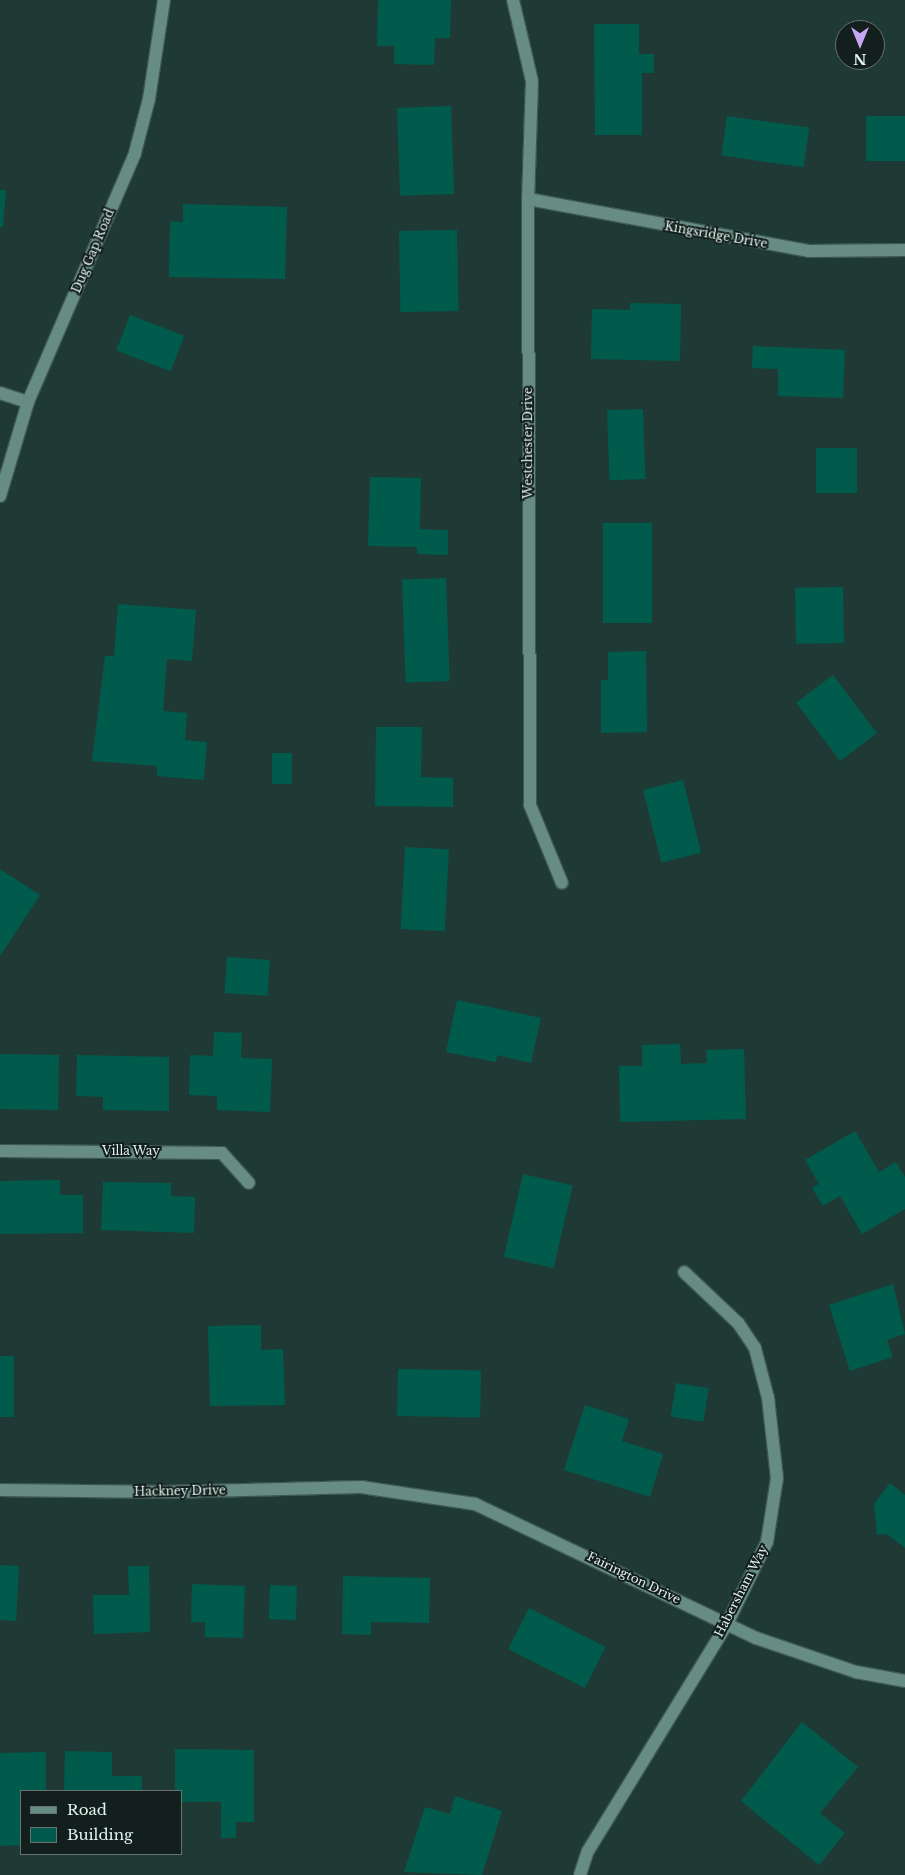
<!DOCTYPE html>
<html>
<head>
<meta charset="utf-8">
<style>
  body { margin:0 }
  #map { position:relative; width:905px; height:1875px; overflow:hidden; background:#1f3a34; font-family:"Libre Baskerville",serif }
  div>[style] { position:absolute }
  .building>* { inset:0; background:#015b4d; transform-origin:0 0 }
  .roads { filter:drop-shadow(1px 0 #3e5752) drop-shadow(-1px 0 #3e5752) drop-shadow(0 1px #3e5752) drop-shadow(0 -1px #3e5752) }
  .minor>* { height:12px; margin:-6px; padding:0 6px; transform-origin:6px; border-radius:6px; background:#678c83 }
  span { translate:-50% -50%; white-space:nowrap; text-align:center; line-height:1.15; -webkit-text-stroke:4px #131f1c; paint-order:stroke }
  .street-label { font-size:12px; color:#e2f2ee }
  .legend { position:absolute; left:20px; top:1790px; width:162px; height:65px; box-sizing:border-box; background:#131f1c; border:1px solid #667370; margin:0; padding:6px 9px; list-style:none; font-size:15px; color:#e2f2ee }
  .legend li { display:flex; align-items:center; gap:10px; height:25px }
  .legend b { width:25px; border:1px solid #667370 }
  .north { position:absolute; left:835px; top:20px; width:50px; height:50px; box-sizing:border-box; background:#131f1c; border:1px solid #667370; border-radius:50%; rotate:180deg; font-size:14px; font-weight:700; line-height:20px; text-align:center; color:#e2f2ee }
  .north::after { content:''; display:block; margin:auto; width:18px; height:22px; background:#c6a6f0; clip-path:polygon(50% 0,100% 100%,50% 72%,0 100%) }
</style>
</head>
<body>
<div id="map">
  <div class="building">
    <i style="clip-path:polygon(378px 0,451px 0,450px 38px,435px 38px,434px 65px,394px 64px,394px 46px,377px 46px)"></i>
    <i style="clip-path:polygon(594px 24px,639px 24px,639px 54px,654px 54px,654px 73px,642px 73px,642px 135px,595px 135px)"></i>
    <i style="left:451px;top:106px;width:88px;height:54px;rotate:88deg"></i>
    <i style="left:727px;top:116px;width:83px;height:40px;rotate:8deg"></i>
    <i style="left:905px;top:116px;width:45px;height:39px;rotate:90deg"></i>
    <i style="clip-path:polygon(0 190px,6px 190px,3px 227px,0 227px)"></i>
    <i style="clip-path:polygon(183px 204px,287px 207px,285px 279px,169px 277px,170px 221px,183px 222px)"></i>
    <i style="left:457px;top:230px;width:81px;height:58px;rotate:89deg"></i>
    <i style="clip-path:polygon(630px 303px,681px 304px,680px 361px,591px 359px,592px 309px,630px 310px)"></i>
    <i style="left:130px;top:315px;width:58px;height:38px;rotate:21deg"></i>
    <i style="clip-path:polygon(753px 346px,845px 350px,843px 398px,778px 396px,778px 369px,752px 368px)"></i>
    <i style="left:643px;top:409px;width:70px;height:36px;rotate:88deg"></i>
    <i style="left:816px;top:448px;width:41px;height:45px"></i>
    <i style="clip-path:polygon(370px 477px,421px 478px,420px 529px,448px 530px,448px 555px,417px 554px,417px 547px,368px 546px)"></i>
    <i style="left:603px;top:523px;width:49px;height:100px"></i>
    <i style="left:446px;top:578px;width:103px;height:44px;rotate:88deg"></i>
    <i style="left:843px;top:587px;width:56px;height:48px;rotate:89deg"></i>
    <i style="clip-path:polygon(118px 604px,196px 610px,192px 661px,167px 659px,163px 711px,187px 713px,185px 740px,207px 742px,204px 780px,157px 776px,157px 766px,92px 761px,105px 656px,114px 656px)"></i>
    <i style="clip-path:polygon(646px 651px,647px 732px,601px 733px,601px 680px,608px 680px,608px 652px)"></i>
    <i style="left:833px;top:675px;width:73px;height:46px;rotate:53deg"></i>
    <i style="clip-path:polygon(376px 727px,422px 727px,421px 777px,453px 778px,453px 807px,375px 806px)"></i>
    <i style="left:272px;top:753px;width:20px;height:31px"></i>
    <i style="left:683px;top:780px;width:75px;height:41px;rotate:76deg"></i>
    <i style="left:405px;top:847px;width:44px;height:82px;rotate:3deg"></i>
    <i style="clip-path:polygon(0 869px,40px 895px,0 956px)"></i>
    <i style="left:227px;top:957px;width:43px;height:36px;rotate:4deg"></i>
    <i style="clip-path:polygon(457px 1000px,541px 1018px,531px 1063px,497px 1055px,496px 1062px,446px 1052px)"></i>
    <i style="clip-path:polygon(214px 1032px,242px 1033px,241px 1058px,272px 1059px,270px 1112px,217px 1110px,217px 1096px,189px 1095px,190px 1055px,213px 1056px)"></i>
    <i style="clip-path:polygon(680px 1044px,681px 1064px,707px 1063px,706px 1050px,744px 1049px,746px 1119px,620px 1122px,619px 1066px,642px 1066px,642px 1045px)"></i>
    <i style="left:0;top:1054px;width:59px;height:55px;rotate:1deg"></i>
    <i style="clip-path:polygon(77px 1055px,169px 1057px,169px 1111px,103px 1110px,103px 1097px,76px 1096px)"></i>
    <i style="clip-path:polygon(855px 1131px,879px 1172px,896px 1162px,905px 1177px,905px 1209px,862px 1234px,840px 1196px,823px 1206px,812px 1188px,819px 1184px,805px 1160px)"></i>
    <i style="left:523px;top:1174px;width:51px;height:85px;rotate:13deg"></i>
    <i style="clip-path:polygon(60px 1180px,60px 1195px,83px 1195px,83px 1233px,0 1234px,0 1181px)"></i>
    <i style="clip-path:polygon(103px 1182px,171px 1183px,171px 1196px,195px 1197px,194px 1233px,101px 1230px)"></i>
    <i style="clip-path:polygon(893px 1284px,905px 1334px,887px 1340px,893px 1357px,850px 1371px,829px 1305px)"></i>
    <i style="clip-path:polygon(261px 1325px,261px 1350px,283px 1349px,285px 1405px,210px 1406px,208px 1326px)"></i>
    <i style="left:0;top:1356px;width:14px;height:61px"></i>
    <i style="left:398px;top:1369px;width:83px;height:47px;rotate:1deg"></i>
    <i style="left:676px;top:1383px;width:33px;height:34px;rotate:9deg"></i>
    <i style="clip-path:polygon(585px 1405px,629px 1419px,622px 1441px,663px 1454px,650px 1497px,564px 1470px)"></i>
    <i style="clip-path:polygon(890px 1483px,905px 1495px,905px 1548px,887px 1534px,877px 1535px,874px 1504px)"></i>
    <i style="left:0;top:1565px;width:19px;height:55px;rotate:3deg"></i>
    <i style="clip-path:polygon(128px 1566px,149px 1566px,150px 1632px,94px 1634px,93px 1595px,129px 1595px)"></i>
    <i style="clip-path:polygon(343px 1576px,430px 1578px,429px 1623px,371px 1622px,371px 1635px,342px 1634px)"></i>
    <i style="clip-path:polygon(192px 1584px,245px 1586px,243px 1638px,205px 1637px,205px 1622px,191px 1622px)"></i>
    <i style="left:270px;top:1585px;width:27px;height:34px;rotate:2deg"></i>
    <i style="left:529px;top:1608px;width:86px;height:46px;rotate:27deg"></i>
    <i style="clip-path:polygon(802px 1722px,858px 1767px,820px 1813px,845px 1833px,819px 1865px,741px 1801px)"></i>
    <i style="clip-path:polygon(175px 1749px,254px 1750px,254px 1822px,236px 1822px,236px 1838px,221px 1838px,221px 1802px,181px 1802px,181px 1791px,175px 1791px)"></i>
    <i style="clip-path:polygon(65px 1751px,112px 1752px,112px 1776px,142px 1776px,142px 1791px,64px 1791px)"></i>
    <i style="clip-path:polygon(46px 1752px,46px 1791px,21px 1791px,21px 1845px,0 1846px,0 1753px)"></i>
    <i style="clip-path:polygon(455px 1796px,502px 1811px,482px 1875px,404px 1872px,425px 1807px,450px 1814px)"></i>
  </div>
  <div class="roads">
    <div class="minor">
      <i style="left:513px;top:0;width:83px;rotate:76.8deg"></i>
      <i style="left:532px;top:81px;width:118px;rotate:91.9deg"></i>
      <i style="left:528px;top:199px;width:606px;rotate:89.81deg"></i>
      <i style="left:530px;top:805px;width:84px;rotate:67.7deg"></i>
      <i style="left:528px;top:199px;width:285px;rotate:10.5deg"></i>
      <i style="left:808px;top:251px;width:97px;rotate:-0.6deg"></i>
      <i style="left:0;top:393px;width:29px;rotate:18deg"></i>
      <i style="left:0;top:496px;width:98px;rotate:-73.4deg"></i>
      <i style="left:28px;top:402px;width:271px;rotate:-66.7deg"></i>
      <i style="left:135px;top:153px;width:56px;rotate:-75.5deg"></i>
      <i style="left:149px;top:99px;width:100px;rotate:-81.4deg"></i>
      <i style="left:0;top:1151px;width:222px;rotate:0.5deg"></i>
      <i style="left:222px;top:1153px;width:40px;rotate:48deg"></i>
      <i style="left:0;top:1490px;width:166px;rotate:0.7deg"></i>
      <i style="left:166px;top:1492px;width:195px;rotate:-1.5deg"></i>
      <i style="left:361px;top:1487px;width:115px;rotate:8.5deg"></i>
      <i style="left:475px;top:1504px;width:311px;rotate:25.5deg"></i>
      <i style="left:756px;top:1638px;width:106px;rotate:18.8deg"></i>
      <i style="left:856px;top:1672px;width:50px;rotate:10.4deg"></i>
      <i style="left:580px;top:1875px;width:25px;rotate:-72deg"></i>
      <i style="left:588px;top:1851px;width:266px;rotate:-58.5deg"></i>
      <i style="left:727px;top:1624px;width:91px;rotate:-64deg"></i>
      <i style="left:767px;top:1542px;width:65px;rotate:-81.1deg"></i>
      <i style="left:777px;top:1478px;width:81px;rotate:-96.4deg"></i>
      <i style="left:768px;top:1398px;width:52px;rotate:-104.6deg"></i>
      <i style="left:755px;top:1348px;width:30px;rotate:-124deg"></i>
      <i style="left:738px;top:1323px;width:74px;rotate:-136.6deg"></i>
    </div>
  </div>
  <div class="street-label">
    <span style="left:716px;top:235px;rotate:10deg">Kingsridge Drive</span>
    <span style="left:93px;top:251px;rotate:-67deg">Dug Gap Road</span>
    <span style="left:528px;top:443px;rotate:-90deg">Westchester Drive</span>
    <span style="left:131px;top:1151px">Villa Way</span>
    <span style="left:180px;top:1491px;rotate:-1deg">Hackney Drive</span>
    <span style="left:634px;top:1578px;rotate:26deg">Fairington Drive</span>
    <span style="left:741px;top:1591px;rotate:-63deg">Habersham Way</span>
  </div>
  <ul class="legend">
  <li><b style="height:6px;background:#678c83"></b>Road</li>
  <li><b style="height:14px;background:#015b4d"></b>Building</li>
  </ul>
  <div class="north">N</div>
</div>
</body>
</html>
